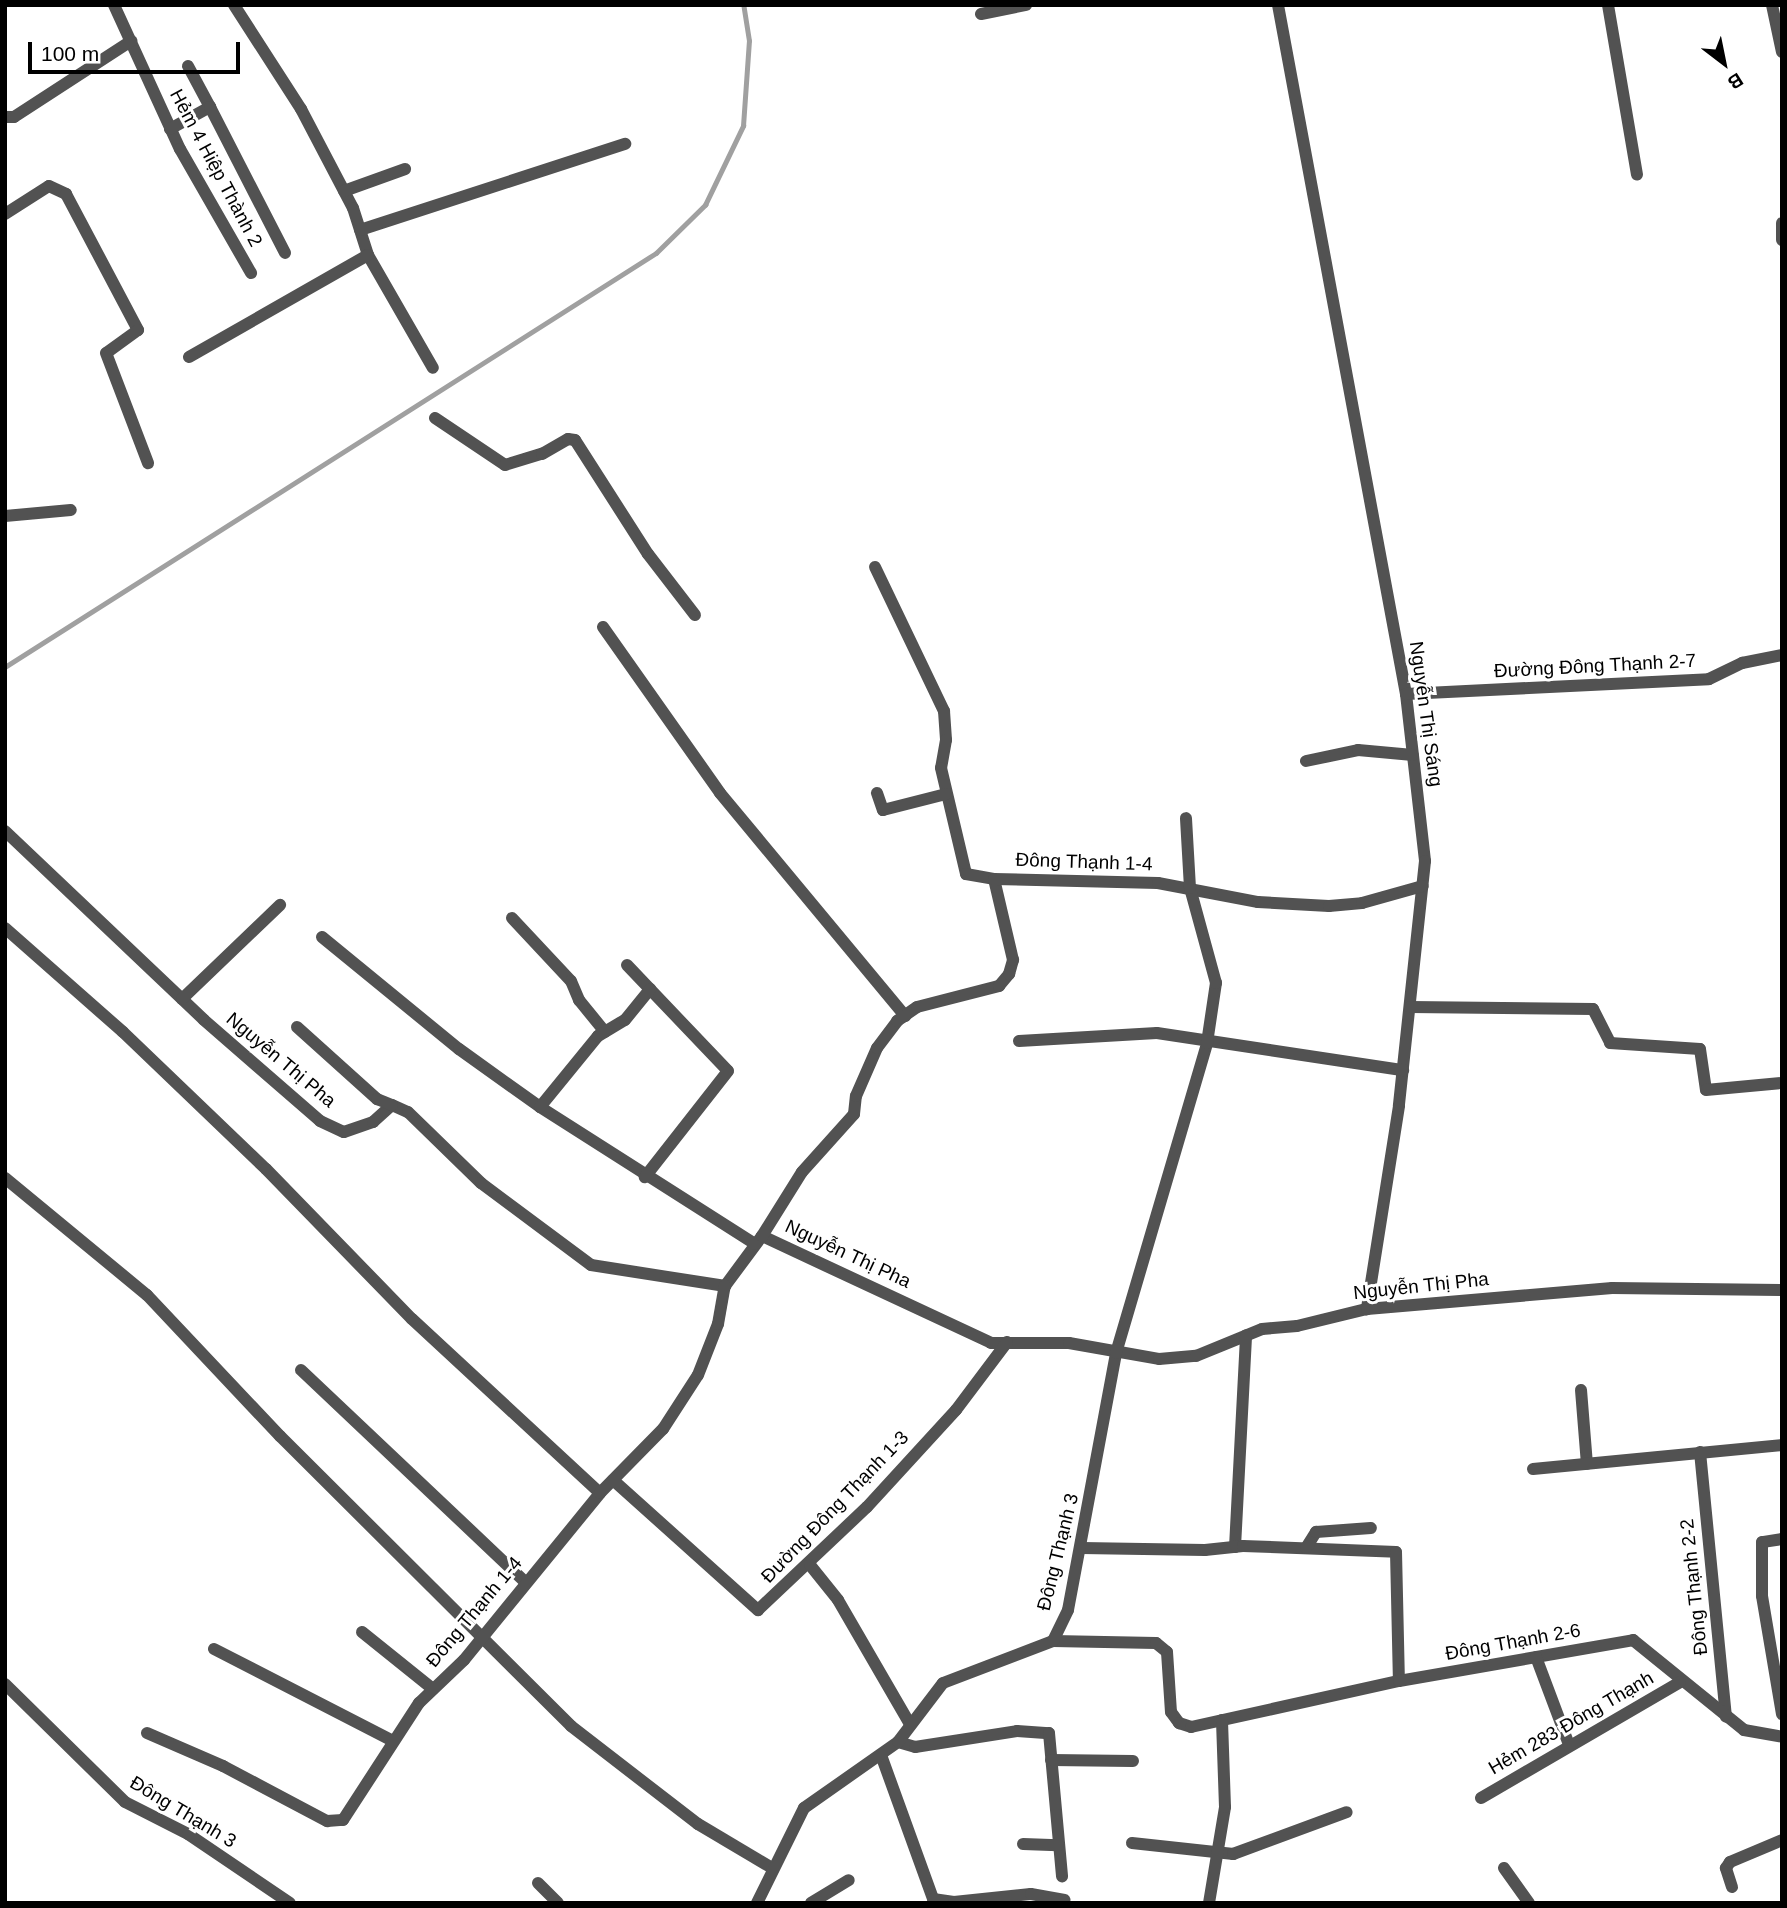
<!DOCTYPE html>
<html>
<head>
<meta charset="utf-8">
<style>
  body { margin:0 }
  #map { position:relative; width:1787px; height:1908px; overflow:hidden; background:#fff; font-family:Arial,sans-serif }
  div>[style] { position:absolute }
  .stream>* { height:4.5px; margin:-2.25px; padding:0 2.25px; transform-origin:2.25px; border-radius:2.25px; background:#a0a0a0 }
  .street>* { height:12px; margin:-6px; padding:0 6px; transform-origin:6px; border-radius:6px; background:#525252 }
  span { translate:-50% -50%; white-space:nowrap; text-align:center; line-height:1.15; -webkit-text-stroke:6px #fff; paint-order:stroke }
  .street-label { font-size:19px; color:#000 }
  .frame { position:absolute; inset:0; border:7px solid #000; pointer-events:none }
  .north { position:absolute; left:1689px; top:28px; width:70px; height:70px; -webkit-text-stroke:5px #fff; paint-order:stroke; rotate:148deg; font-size:19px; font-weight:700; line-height:28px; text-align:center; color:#000 }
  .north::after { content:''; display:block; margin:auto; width:24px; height:32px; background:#000; clip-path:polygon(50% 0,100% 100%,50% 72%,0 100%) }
  .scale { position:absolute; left:28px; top:42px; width:212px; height:32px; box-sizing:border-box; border:4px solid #000; border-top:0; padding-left:9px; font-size:21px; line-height:24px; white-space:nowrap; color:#000; -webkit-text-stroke:5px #fff; paint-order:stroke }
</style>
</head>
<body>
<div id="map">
  <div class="stream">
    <i style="left:5px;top:667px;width:771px;rotate:-32.45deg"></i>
    <i style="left:656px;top:253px;width:69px;rotate:-44.4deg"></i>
    <i style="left:705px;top:205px;width:88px;rotate:-64.3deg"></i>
    <i style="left:743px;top:126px;width:85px;rotate:-86deg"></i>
    <i style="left:749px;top:41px;width:36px;rotate:-99deg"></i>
  </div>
  <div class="street">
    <i style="left:114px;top:5px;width:158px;rotate:65.4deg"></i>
    <i style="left:180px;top:149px;width:143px;rotate:60.2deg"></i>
    <i style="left:234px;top:5px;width:124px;rotate:57.2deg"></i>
    <i style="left:301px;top:109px;width:112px;rotate:62.3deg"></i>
    <i style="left:353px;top:208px;width:49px;rotate:72.3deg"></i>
    <i style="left:368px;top:255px;width:130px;rotate:60.1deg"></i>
    <i style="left:1278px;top:5px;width:701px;rotate:79.48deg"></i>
    <i style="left:1406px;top:694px;width:168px;rotate:83.5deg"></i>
    <i style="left:1425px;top:861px;width:246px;rotate:96.1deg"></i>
    <i style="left:1399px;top:1106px;width:206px;rotate:99deg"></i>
    <i style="left:1608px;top:5px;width:172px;rotate:80.3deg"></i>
    <i style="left:1772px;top:5px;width:48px;rotate:78deg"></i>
    <i style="left:981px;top:14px;width:46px;rotate:-11.3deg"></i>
    <i style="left:188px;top:66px;width:47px;rotate:61.8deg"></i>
    <i style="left:5px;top:117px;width:9px"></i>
    <i style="left:14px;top:117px;width:140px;rotate:-33deg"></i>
    <i style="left:170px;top:129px;width:46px;rotate:-28.8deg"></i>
    <i style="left:210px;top:107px;width:164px;rotate:62.8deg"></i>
    <i style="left:344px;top:191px;width:65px;rotate:-19.8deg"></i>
    <i style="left:5px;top:214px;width:52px;rotate:-32.5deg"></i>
    <i style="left:49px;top:186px;width:19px;rotate:25deg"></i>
    <i style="left:66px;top:194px;width:154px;rotate:62.1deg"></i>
    <i style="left:138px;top:330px;width:39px;rotate:144deg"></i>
    <i style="left:106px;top:353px;width:118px;rotate:69.1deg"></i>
    <i style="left:1782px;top:223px;width:17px;rotate:90deg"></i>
    <i style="left:360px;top:230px;width:279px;rotate:-18deg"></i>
    <i style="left:189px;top:357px;width:206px;rotate:-29.7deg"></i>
    <i style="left:435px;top:418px;width:84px;rotate:33.9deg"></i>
    <i style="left:505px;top:465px;width:39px;rotate:-17deg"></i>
    <i style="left:542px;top:454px;width:30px;rotate:-30deg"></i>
    <i style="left:568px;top:439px;width:7px;rotate:8deg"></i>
    <i style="left:575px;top:440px;width:135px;rotate:57.4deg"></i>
    <i style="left:648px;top:554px;width:77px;rotate:52.4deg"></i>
    <i style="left:5px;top:516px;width:66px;rotate:-5.2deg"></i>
    <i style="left:875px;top:567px;width:160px;rotate:64.4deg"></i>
    <i style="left:944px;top:711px;width:29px;rotate:86deg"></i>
    <i style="left:946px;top:740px;width:28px;rotate:100deg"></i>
    <i style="left:941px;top:768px;width:109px;rotate:76.7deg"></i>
    <i style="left:966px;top:874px;width:28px;rotate:10deg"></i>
    <i style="left:603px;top:627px;width:203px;rotate:54.8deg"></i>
    <i style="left:720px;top:793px;width:290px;rotate:50.3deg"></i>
    <i style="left:1406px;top:694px;width:303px;rotate:-2.8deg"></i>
    <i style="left:1709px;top:679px;width:37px;rotate:-26deg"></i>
    <i style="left:1742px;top:663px;width:41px;rotate:-11.3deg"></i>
    <i style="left:1306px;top:761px;width:53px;rotate:-11.9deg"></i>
    <i style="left:1358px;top:750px;width:55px;rotate:5.2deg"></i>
    <i style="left:877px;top:793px;width:18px;rotate:71deg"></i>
    <i style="left:883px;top:810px;width:65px;rotate:-14.3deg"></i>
    <i style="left:5px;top:831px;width:274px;rotate:43.5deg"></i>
    <i style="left:204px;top:1020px;width:154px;rotate:41deg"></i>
    <i style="left:320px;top:1121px;width:26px;rotate:25deg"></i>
    <i style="left:344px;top:1132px;width:31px;rotate:-19deg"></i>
    <i style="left:373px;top:1122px;width:25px;rotate:-42deg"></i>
    <i style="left:392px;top:1105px;width:17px;rotate:24deg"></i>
    <i style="left:408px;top:1112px;width:102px;rotate:44.2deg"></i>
    <i style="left:481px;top:1183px;width:137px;rotate:36.7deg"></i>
    <i style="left:591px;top:1265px;width:136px;rotate:8.9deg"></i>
    <i style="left:725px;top:1286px;width:62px;rotate:-53.5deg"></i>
    <i style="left:762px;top:1236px;width:253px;rotate:25deg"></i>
    <i style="left:991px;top:1343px;width:78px"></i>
    <i style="left:1069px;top:1343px;width:91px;rotate:10.1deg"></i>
    <i style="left:1159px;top:1359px;width:37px;rotate:-5deg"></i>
    <i style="left:1196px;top:1356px;width:71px;rotate:-22.2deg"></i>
    <i style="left:1262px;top:1329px;width:35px;rotate:-5deg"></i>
    <i style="left:1297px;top:1326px;width:72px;rotate:-13.7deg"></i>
    <i style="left:1367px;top:1309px;width:246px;rotate:-4.9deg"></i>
    <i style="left:1612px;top:1288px;width:170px;rotate:0.7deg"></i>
    <i style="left:512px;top:918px;width:86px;rotate:46.9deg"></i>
    <i style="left:571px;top:981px;width:21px;rotate:67deg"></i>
    <i style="left:579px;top:1000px;width:41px;rotate:50.9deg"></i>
    <i style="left:5px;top:928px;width:157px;rotate:41.4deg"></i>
    <i style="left:123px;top:1032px;width:198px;rotate:43.8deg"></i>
    <i style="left:266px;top:1169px;width:209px;rotate:45.8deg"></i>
    <i style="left:412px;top:1319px;width:256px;rotate:42.8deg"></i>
    <i style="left:322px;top:937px;width:177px;rotate:39.3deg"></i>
    <i style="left:459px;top:1049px;width:100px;rotate:35.6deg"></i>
    <i style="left:540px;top:1107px;width:255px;rotate:32.5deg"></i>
    <i style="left:627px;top:965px;width:146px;rotate:46.4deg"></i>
    <i style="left:728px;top:1071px;width:135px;rotate:128.1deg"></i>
    <i style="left:182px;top:999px;width:136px;rotate:-43.8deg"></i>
    <i style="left:1410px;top:1007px;width:183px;rotate:0.6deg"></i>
    <i style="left:1593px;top:1009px;width:38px;rotate:63deg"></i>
    <i style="left:1610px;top:1043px;width:90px;rotate:3.8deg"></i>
    <i style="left:1700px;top:1049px;width:41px;rotate:81.7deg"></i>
    <i style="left:1706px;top:1090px;width:76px;rotate:-5.3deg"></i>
    <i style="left:297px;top:1027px;width:108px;rotate:42deg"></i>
    <i style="left:377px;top:1099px;width:16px;rotate:22deg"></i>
    <i style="left:1019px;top:1041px;width:138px;rotate:-3.3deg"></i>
    <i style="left:1157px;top:1033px;width:249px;rotate:8.6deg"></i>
    <i style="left:540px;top:1107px;width:92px;rotate:-50.8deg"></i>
    <i style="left:598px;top:1036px;width:31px;rotate:-31deg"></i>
    <i style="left:625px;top:1020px;width:40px;rotate:-51deg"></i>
    <i style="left:5px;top:1178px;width:184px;rotate:39.5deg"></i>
    <i style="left:147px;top:1295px;width:194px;rotate:46.7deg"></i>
    <i style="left:280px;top:1436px;width:411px;rotate:44.9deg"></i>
    <i style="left:571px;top:1726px;width:160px;rotate:37.7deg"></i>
    <i style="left:698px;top:1824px;width:86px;rotate:30.7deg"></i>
    <i style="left:762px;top:1236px;width:75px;rotate:-58deg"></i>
    <i style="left:802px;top:1172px;width:78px;rotate:-48.1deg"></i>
    <i style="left:854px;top:1114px;width:18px;rotate:-84deg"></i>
    <i style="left:856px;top:1096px;width:52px;rotate:-66.4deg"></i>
    <i style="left:877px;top:1048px;width:34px;rotate:-53deg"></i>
    <i style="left:897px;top:1021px;width:24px;rotate:-35deg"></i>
    <i style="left:917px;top:1007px;width:85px;rotate:-14.4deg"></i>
    <i style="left:999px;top:986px;width:16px;rotate:-50deg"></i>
    <i style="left:1009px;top:974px;width:15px;rotate:-74deg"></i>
    <i style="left:1013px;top:960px;width:83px;rotate:-103.2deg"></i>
    <i style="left:994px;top:879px;width:164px;rotate:1.4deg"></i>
    <i style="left:1158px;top:883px;width:102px;rotate:10.8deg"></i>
    <i style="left:1258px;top:902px;width:71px;rotate:3.2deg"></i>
    <i style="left:1329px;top:906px;width:33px;rotate:-5deg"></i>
    <i style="left:1362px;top:903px;width:63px;rotate:-15.6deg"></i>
    <i style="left:301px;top:1370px;width:308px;rotate:43.4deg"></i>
    <i style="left:1581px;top:1390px;width:74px;rotate:85.4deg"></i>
    <i style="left:1700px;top:1452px;width:266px;rotate:84.4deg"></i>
    <i style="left:1533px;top:1469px;width:250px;rotate:-5.5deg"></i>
    <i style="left:613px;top:1480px;width:195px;rotate:41.9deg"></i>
    <i style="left:758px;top:1610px;width:150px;rotate:-43.4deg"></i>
    <i style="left:867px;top:1507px;width:132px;rotate:-47.5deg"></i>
    <i style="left:956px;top:1410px;width:85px;rotate:-53.1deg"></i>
    <i style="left:1782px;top:1539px;width:20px;rotate:171deg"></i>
    <i style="left:1762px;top:1542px;width:54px;rotate:90deg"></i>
    <i style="left:1762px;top:1596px;width:120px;rotate:80.4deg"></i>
    <i style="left:1235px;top:1547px;width:212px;rotate:-87deg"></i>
    <i style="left:1082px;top:1548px;width:123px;rotate:0.9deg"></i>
    <i style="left:1205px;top:1550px;width:38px;rotate:-6deg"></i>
    <i style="left:1243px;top:1546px;width:153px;rotate:2.2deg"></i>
    <i style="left:1396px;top:1552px;width:129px;rotate:88.7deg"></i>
    <i style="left:1306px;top:1548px;width:19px;rotate:-58deg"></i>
    <i style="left:1316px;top:1532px;width:55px;rotate:-4.2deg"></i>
    <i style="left:810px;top:1565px;width:45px;rotate:51.3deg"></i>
    <i style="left:838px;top:1600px;width:143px;rotate:59.9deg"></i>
    <i style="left:362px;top:1632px;width:91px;rotate:38.8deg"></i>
    <i style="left:1053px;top:1641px;width:103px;rotate:1.1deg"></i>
    <i style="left:1156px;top:1643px;width:14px;rotate:39deg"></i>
    <i style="left:1167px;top:1652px;width:60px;rotate:86.2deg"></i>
    <i style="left:1171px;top:1712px;width:14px;rotate:54deg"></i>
    <i style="left:1179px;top:1723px;width:13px;rotate:18deg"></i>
    <i style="left:1191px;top:1727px;width:213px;rotate:-12.5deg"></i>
    <i style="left:1399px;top:1681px;width:238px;rotate:-9.9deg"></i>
    <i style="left:1633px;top:1640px;width:143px;rotate:39deg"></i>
    <i style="left:1744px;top:1730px;width:39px;rotate:10deg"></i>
    <i style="left:214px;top:1649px;width:201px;rotate:27.2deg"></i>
    <i style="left:1536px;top:1657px;width:94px;rotate:69.4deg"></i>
    <i style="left:5px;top:1684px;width:168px;rotate:44.5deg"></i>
    <i style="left:125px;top:1802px;width:71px;rotate:26.9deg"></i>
    <i style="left:188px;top:1834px;width:123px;rotate:34.1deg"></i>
    <i style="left:147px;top:1733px;width:83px;rotate:23.5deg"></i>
    <i style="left:223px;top:1766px;width:118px;rotate:27.9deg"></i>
    <i style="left:327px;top:1821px;width:16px;rotate:-4deg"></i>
    <i style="left:343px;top:1820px;width:140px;rotate:-57deg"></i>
    <i style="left:419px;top:1703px;width:62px;rotate:-43.7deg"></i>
    <i style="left:464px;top:1660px;width:215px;rotate:-50.8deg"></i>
    <i style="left:600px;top:1493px;width:90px;rotate:-45.5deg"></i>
    <i style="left:663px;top:1429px;width:64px;rotate:-57.1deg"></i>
    <i style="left:698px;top:1375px;width:55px;rotate:-68.6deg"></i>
    <i style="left:718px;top:1324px;width:39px;rotate:-80deg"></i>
    <i style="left:898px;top:1742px;width:18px;rotate:16deg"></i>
    <i style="left:915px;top:1747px;width:103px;rotate:-8.9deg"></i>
    <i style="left:1017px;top:1731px;width:32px;rotate:4deg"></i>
    <i style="left:1049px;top:1733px;width:144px;rotate:84.8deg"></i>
    <i style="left:881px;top:1755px;width:153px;rotate:70.1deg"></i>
    <i style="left:933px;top:1899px;width:21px;rotate:8deg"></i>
    <i style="left:954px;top:1902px;width:77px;rotate:-5.9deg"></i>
    <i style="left:1031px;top:1894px;width:34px;rotate:10deg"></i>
    <i style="left:1051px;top:1760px;width:82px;rotate:0.7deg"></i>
    <i style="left:1481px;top:1798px;width:230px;rotate:-30.2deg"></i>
    <i style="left:1132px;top:1843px;width:102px;rotate:6.2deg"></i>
    <i style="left:1233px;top:1854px;width:121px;rotate:-20.2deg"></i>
    <i style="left:1023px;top:1844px;width:35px;rotate:2deg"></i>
    <i style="left:1504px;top:1868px;width:43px;rotate:54.5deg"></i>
    <i style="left:538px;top:1883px;width:28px;rotate:45deg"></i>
    <i style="left:1732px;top:1887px;width:20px;rotate:-108deg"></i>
    <i style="left:1726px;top:1868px;width:7px;rotate:-56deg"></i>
    <i style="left:1730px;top:1862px;width:56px;rotate:-22.9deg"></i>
    <i style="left:757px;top:1903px;width:106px;rotate:-63.7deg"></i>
    <i style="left:804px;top:1808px;width:115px;rotate:-35.1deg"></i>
    <i style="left:898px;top:1742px;width:74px;rotate:-52.7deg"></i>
    <i style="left:943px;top:1683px;width:118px;rotate:-20.9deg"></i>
    <i style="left:1053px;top:1641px;width:34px;rotate:-64deg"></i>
    <i style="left:1068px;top:1610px;width:261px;rotate:-79.4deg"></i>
    <i style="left:1116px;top:1353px;width:323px;rotate:-73.6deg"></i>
    <i style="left:1207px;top:1043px;width:61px;rotate:-81.5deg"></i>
    <i style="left:1216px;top:983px;width:98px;rotate:-105.3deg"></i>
    <i style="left:1190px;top:888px;width:70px;rotate:-93.3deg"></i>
    <i style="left:811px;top:1903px;width:44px;rotate:-31.2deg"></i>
    <i style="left:1209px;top:1903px;width:97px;rotate:-80.5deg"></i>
    <i style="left:1225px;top:1807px;width:87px;rotate:-92deg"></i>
  </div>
  <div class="street-label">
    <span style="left:216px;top:168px;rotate:62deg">Hẻm 4 Hiệp Thành 2</span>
    <span style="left:1595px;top:666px;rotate:-3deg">Đường Đông Thạnh 2-7</span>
    <span style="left:1426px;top:714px;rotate:82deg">Nguyễn Thị Sáng</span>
    <span style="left:1084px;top:862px;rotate:2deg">Đông Thạnh 1-4</span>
    <span style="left:281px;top:1060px;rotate:40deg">Nguyễn Thị Pha</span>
    <span style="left:848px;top:1254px;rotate:25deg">Nguyễn Thị Pha</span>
    <span style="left:1421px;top:1286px;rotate:-6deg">Nguyễn Thị Pha</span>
    <span style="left:835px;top:1507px;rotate:-46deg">Đường Đông Thạnh 1-3</span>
    <span style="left:1058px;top:1552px;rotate:-76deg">Đông Thạnh 3</span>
    <span style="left:1694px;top:1587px;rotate:-96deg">Đông Thạnh 2-2</span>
    <span style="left:474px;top:1612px;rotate:-50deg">Đông Thạnh 1-4</span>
    <span style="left:1513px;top:1642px;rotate:-10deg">Đông Thạnh 2-6</span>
    <span style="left:1571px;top:1723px;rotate:-30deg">Hẻm 283 Đông Thạnh</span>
    <span style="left:183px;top:1812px;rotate:31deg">Đông Thạnh 3</span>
  </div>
  <div class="frame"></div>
  <div class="north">B</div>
  <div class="scale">100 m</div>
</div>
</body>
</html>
